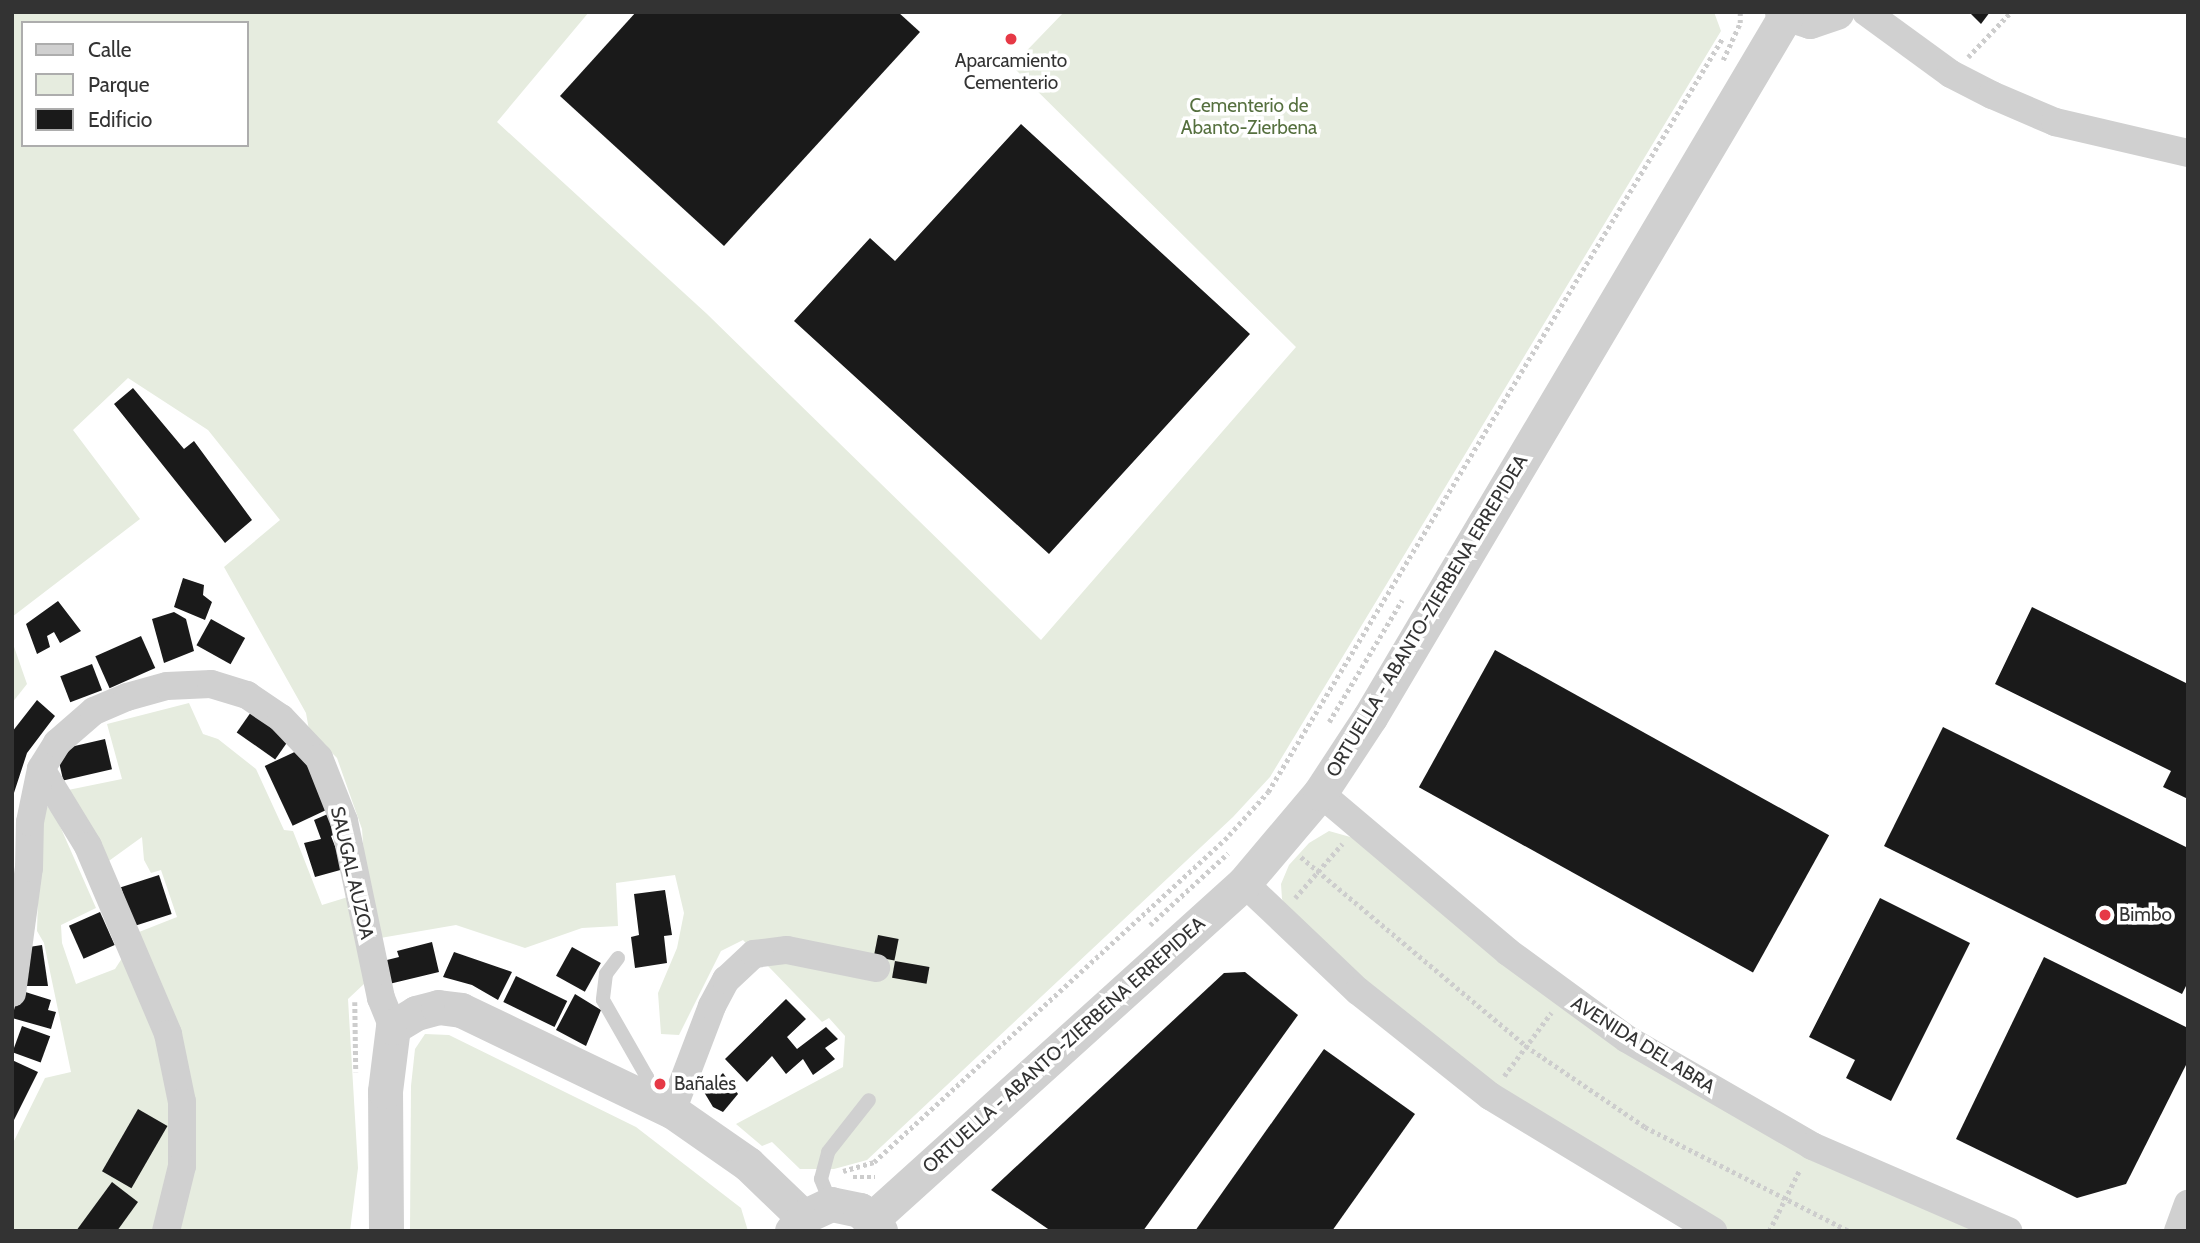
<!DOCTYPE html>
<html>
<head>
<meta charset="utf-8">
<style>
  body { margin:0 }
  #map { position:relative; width:2200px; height:1243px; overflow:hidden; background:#fff; font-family:Cabin,sans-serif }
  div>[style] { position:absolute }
  .green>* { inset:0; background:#e6ecdf }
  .building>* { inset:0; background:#1a1a1a; transform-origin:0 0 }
  .path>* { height:4.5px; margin-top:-2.25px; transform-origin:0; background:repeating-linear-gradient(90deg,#cdcdcd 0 3.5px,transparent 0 7px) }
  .service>* { height:14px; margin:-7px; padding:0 7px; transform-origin:7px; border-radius:7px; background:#d0d0d0 }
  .minor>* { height:28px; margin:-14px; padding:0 14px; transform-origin:14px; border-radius:14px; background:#d0d0d0 }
  .tertiary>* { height:35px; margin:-17.5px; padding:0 17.5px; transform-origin:17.5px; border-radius:17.5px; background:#d0d0d0 }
  .dots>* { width:19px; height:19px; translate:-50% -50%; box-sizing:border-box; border:4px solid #fff; border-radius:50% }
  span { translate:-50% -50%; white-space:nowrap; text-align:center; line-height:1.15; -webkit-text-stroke:7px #fff; paint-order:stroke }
  .poi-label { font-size:19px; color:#333 }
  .left { translate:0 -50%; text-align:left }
  .park-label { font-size:19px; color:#56703f }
  .street-label { font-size:19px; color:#333 }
  .frame { position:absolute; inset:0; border:14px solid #333; pointer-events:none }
  .legend { position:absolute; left:21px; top:21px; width:228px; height:126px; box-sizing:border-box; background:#fff; border:2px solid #adadad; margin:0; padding:9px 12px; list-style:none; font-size:21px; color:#333 }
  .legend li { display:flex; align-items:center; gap:14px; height:35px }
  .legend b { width:35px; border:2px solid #adadad }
</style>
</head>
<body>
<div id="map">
  <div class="green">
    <i style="clip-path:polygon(evenodd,12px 12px,589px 12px,497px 122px,707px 314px,1041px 640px,1296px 347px,1012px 66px,1064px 12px,1714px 12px,1721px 31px,1270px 777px,1233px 817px,867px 1160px,834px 1169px,800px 1169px,772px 1142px,762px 1146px,736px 1124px,843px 1067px,845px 1036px,829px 1018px,822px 1022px,743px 940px,721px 951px,679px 1035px,661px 1034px,658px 993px,677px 948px,684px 913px,675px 875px,616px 883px,618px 926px,582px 928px,525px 948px,456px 925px,357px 942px,365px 983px,348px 999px,358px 1168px,350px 1231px,12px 1231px,12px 1145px,45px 1078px,71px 1072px,44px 943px,37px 931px,41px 799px,56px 817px,96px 908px,61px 925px,62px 943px,76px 984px,115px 969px,139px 932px,177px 917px,161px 870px,151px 873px,144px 860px,142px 837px,106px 863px,68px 790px,122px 779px,107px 724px,189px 703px,203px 734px,218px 739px,256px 769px,284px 830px,293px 831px,322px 905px,348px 897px,366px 884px,362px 829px,337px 758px,309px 730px,306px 713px,224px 567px,280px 520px,208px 430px,128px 378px,73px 430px,140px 519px,12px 617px,12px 12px,23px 23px,247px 23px,247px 145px,23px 145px,23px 23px)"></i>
    <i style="clip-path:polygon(12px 641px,27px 684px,12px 703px)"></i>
    <i style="clip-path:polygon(1329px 831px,1361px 840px,1484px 945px,1984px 1231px,1724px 1231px,1469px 1069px,1296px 922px,1282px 899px,1281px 884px,1289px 865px,1309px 843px)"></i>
    <i style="clip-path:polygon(425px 1034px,449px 1035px,636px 1127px,741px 1208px,748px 1231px,410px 1231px,411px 1086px,415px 1049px)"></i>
  </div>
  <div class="building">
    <i style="clip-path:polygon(636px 12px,898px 12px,920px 32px,724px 246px,560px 96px)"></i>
    <i style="clip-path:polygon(1969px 12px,1990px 12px,1981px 24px)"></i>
    <i style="clip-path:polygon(1021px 124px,1250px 334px,1049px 554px,794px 321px,870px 238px,895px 261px)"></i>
    <i style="clip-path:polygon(133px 388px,184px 449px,194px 441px,252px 520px,225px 543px,114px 404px)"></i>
    <i style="clip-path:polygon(183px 578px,204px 585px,203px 595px,212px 602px,205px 620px,174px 607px)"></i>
    <i style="clip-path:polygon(58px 601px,81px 631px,60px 643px,54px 632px,47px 636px,50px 647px,37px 654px,26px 624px)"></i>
    <i style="clip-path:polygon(2032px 607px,2188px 684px,2188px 799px,2163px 787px,2171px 771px,1995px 684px)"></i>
    <i style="clip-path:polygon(174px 612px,186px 619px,194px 651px,164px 663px,152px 619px)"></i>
    <i style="left:211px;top:619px;width:39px;height:30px;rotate:29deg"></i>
    <i style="left:141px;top:636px;width:35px;height:50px;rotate:66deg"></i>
    <i style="left:1495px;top:650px;width:382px;height:157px;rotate:29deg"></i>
    <i style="left:92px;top:664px;width:28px;height:34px;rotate:69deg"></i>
    <i style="clip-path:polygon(37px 700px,55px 716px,27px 753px,12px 799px,12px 732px)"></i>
    <i style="left:251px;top:712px;width:47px;height:25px;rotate:35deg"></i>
    <i style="clip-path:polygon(1943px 727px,2188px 848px,2188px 982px,2182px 994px,1884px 846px)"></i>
    <i style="left:105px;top:739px;width:31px;height:50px;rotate:77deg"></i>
    <i style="left:301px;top:749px;width:66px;height:40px;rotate:65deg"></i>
    <i style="clip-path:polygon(330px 813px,338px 833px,331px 836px,344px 869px,315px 877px,304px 843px,321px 839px,314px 820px)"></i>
    <i style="left:159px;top:875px;width:41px;height:40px;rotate:72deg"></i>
    <i style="clip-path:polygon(665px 890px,672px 935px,664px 936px,667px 963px,635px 968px,631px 937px,639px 935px,634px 894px)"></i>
    <i style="clip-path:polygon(1880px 898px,1970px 943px,1891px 1101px,1846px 1078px,1855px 1060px,1809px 1037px)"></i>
    <i style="left:100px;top:912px;width:36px;height:34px;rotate:66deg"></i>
    <i style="left:878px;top:935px;width:21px;height:22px;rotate:11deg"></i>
    <i style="clip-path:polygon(432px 942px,439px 972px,389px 984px,383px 961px,399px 957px,397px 951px)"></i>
    <i style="clip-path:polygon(42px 945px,48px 986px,22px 986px,29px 947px)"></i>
    <i style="left:572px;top:947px;width:33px;height:33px;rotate:29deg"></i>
    <i style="clip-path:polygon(454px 952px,512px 972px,498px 1000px,472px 985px,443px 977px)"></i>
    <i style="clip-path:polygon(2044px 957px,2188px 1028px,2188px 1061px,2126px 1184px,2077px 1198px,1956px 1139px)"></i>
    <i style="left:895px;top:961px;width:35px;height:17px;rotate:10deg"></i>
    <i style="clip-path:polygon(1245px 972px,1298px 1015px,1143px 1231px,1051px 1231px,991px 1190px,1224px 973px)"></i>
    <i style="left:516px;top:976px;width:57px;height:29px;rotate:26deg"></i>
    <i style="clip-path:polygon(19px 990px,51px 1000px,48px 1010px,56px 1012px,51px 1029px,12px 1018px)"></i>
    <i style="clip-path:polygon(575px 994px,601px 1010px,586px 1046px,556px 1030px)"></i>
    <i style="clip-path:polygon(786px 999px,806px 1019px,787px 1037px,797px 1049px,826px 1027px,838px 1039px,825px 1048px,835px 1059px,813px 1075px,803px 1059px,786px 1074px,772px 1056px,747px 1082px,725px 1059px)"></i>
    <i style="left:22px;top:1026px;width:30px;height:28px;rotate:20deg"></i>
    <i style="clip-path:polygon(1324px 1049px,1415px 1114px,1332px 1231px,1195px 1231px)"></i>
    <i style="clip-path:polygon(12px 1060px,38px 1072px,12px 1124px)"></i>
    <i style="clip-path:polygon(723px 1073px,738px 1094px,723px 1112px,713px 1107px,704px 1092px)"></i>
    <i style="left:138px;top:1109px;width:34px;height:72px;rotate:30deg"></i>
    <i style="clip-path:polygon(112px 1182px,138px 1202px,117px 1231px,76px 1231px)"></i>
  </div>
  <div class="path">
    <i style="left:1968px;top:57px;width:62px;rotate:-46.3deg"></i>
    <i style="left:1723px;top:60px;width:41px;rotate:-65.3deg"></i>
    <i style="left:1740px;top:23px;width:11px;rotate:-90deg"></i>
    <i style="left:1329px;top:722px;width:142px;rotate:-59.1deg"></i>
    <i style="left:1301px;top:857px;width:294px;rotate:40deg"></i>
    <i style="left:1526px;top:1046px;width:144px;rotate:34.2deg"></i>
    <i style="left:1645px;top:1127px;width:229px;rotate:27deg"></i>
    <i style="left:1295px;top:898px;width:72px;rotate:-49deg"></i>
    <i style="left:1150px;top:925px;width:106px;rotate:-42.7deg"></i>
    <i style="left:355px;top:1002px;width:70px;rotate:89.2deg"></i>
    <i style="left:1504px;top:1076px;width:79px;rotate:-53.3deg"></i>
    <i style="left:843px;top:1171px;width:32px;rotate:-16deg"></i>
    <i style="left:874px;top:1162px;width:483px;rotate:-42.6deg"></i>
    <i style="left:1229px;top:835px;width:58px;rotate:-47.8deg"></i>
    <i style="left:1268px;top:792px;width:879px;rotate:-58.91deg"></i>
    <i style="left:853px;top:1177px;width:22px"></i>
    <i style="left:1769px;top:1231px;width:69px;rotate:-63.4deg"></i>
  </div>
  <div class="service">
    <i style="left:618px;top:958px;width:20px;rotate:127deg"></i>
    <i style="left:606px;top:974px;width:26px;rotate:97deg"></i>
    <i style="left:603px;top:1000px;width:89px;rotate:60.3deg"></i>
    <i style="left:647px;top:1077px;width:19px;rotate:115deg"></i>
    <i style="left:831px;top:1204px;width:27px;rotate:-112deg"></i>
    <i style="left:821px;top:1179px;width:28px;rotate:-75deg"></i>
    <i style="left:828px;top:1152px;width:66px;rotate:-51.7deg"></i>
  </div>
  <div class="minor">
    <i style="left:1866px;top:12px;width:105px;rotate:36.1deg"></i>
    <i style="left:1951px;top:74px;width:46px;rotate:27.1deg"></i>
    <i style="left:1992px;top:95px;width:69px;rotate:23.2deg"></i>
    <i style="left:2055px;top:122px;width:137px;rotate:13.1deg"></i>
    <i style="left:41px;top:769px;width:90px;rotate:58.6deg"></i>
    <i style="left:88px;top:846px;width:204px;rotate:66.9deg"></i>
    <i style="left:168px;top:1034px;width:69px;rotate:78.4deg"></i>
    <i style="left:182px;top:1102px;width:64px;rotate:90deg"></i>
    <i style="left:182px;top:1166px;width:67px;rotate:103.8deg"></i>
    <i style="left:1320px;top:793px;width:246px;rotate:40.2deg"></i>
    <i style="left:1508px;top:952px;width:147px;rotate:36.2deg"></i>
    <i style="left:1627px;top:1039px;width:214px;rotate:30deg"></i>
    <i style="left:1812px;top:1146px;width:214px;rotate:23.4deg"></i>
    <i style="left:1244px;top:883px;width:157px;rotate:43.5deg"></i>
    <i style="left:1358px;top:991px;width:169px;rotate:38.5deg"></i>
    <i style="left:1490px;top:1096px;width:261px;rotate:31.2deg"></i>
    <i style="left:12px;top:993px;width:126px;rotate:-82.3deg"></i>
    <i style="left:29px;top:868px;width:46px;rotate:-88.8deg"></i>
    <i style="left:30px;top:822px;width:54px;rotate:-78.3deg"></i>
    <i style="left:41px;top:769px;width:31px;rotate:-58deg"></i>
    <i style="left:57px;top:743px;width:49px;rotate:-40.9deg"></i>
    <i style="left:94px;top:711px;width:36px;rotate:-23deg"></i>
    <i style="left:127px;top:697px;width:41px;rotate:-15.4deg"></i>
    <i style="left:167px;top:686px;width:44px;rotate:-2.6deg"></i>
    <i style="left:211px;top:684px;width:38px;rotate:17deg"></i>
    <i style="left:247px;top:695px;width:41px;rotate:34.1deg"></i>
    <i style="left:281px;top:718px;width:55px;rotate:46.5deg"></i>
    <i style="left:319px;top:758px;width:68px;rotate:68.4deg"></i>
    <i style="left:344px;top:821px;width:181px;rotate:78.2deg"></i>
    <i style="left:381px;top:998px;width:31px;rotate:68deg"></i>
    <i style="left:672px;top:1111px;width:112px;rotate:-69.1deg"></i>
    <i style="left:712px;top:1006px;width:30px;rotate:-62deg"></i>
    <i style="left:726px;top:980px;width:38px;rotate:-43deg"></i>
    <i style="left:754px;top:954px;width:33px;rotate:-7deg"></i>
    <i style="left:787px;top:950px;width:91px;rotate:11.4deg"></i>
    <i style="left:2178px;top:1231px;width:29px;rotate:-70deg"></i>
  </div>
  <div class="tertiary">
    <i style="left:1782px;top:12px;width:29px;rotate:18deg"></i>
    <i style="left:1810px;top:21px;width:28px;rotate:-19deg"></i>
    <i style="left:872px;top:1219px;width:501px;rotate:-42.09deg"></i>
    <i style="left:1244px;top:883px;width:118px;rotate:-49.8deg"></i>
    <i style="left:1320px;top:793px;width:91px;rotate:-56.7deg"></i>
    <i style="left:1370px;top:717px;width:816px;rotate:-59.35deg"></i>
    <i style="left:386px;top:1231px;width:140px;rotate:-90.4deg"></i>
    <i style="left:385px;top:1091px;width:64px;rotate:-82.9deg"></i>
    <i style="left:393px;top:1027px;width:27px;rotate:-31deg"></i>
    <i style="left:416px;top:1013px;width:23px;rotate:-15deg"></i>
    <i style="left:438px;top:1007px;width:23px;rotate:7deg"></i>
    <i style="left:461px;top:1010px;width:234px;rotate:25.6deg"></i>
    <i style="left:672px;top:1111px;width:93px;rotate:34.9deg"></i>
    <i style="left:748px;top:1164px;width:76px;rotate:43.9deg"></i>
    <i style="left:792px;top:1231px;width:18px;rotate:-52deg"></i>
    <i style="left:803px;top:1217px;width:31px;rotate:-25deg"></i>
    <i style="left:831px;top:1204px;width:30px;rotate:12deg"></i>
    <i style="left:860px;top:1210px;width:29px;rotate:46deg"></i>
  </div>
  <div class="dots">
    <i style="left:1011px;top:39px;background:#e63946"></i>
    <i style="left:2105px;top:915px;background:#e63946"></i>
    <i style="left:660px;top:1084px;background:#e63946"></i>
  </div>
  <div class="poi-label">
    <span style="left:1011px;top:72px">Aparcamiento<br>Cementerio</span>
    <span class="left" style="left:2119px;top:915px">Bimbo</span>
    <span class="left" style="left:674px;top:1084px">Bañales</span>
  </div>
  <div class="park-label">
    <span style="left:1249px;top:117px">Cementerio de<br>Abanto-Zierbena</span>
  </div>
  <div class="street-label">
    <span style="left:1427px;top:616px;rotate:-59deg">ORTUELLA - ABANTO-ZIERBENA ERREPIDEA</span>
    <span style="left:352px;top:873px;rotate:77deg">SAUGAL AUZOA</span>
    <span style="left:1064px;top:1045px;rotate:-42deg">ORTUELLA - ABANTO-ZIERBENA ERREPIDEA</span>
    <span style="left:1643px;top:1045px;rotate:32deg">AVENIDA DEL ABRA</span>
  </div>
  <div class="frame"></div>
  <ul class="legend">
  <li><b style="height:9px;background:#d0d0d0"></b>Calle</li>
  <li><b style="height:19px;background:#e6ecdf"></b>Parque</li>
  <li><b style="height:19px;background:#1a1a1a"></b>Edificio</li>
  </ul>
</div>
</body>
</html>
